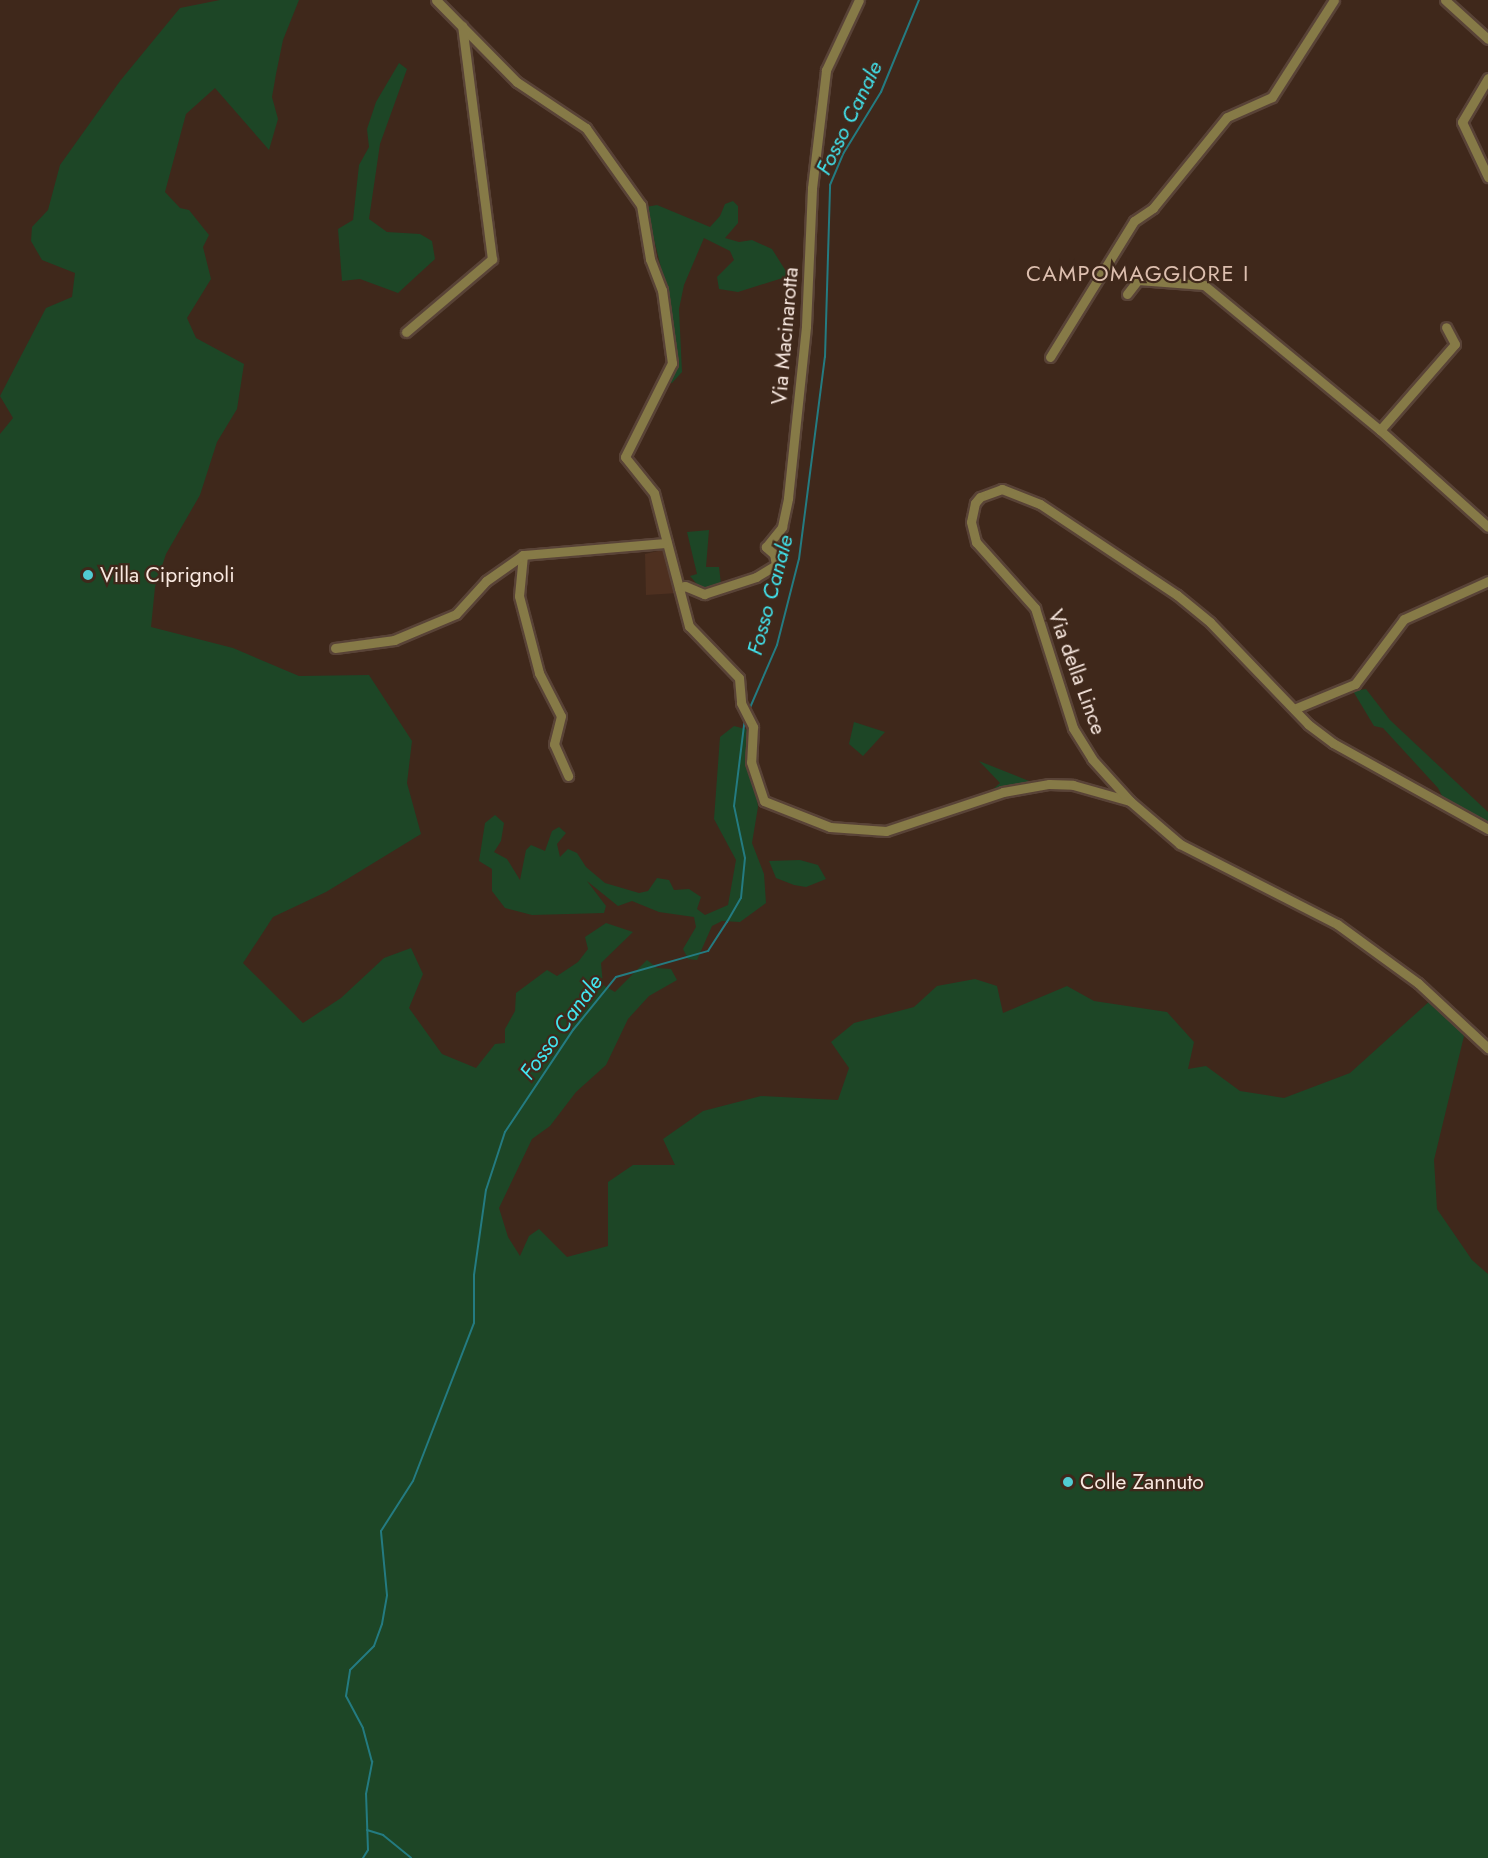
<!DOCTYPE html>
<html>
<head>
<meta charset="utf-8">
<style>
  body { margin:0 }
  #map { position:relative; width:1488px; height:1858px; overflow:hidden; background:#3f281b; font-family:Jost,sans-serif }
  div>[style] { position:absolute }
  .built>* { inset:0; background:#4e3020 }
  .green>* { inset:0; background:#1d4626 }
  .stream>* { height:2px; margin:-1px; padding:0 1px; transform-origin:1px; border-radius:1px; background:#247b81 }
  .roads { filter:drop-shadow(2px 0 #594337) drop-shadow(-2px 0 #594337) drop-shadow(0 2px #594337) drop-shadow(0 -2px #594337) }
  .minor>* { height:9px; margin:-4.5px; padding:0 4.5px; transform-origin:4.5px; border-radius:4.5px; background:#867a47 }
  .dots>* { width:16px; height:16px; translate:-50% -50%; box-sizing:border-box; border:3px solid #3f281b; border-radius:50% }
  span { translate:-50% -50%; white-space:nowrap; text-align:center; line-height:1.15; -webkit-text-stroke:4.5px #3f281b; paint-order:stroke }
  .street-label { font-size:21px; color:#f9e9e1 }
  .poi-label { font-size:21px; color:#f9e9e1 }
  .left { translate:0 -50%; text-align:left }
  .water-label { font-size:22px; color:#42e5ef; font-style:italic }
  .neighbourhood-label { font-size:22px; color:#ddbfaf; letter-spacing:1.5px }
</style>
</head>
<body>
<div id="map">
  <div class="built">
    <i style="clip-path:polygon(666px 549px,678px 593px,646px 595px,645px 554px)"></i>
  </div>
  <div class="green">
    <i style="clip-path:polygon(220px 0,299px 0,283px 40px,276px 74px,272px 97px,278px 119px,269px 150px,215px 88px,186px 114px,165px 192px,180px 208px,189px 210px,209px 235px,203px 247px,211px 279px,187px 318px,196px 338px,244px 364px,237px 409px,217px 442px,200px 495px,166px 554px,155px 587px,151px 627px,233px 648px,299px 676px,369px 675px,412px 741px,407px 783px,421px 834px,326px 892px,273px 917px,243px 963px,303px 1023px,341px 998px,384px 958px,411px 948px,423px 974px,409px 1008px,442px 1054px,476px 1068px,495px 1044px,505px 1043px,505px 1029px,515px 1011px,516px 993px,547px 970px,557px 976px,578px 962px,588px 949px,585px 937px,606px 923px,633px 932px,601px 963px,603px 985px,615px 992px,647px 960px,657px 968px,671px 969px,677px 980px,649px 996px,628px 1019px,606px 1065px,576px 1092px,550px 1126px,532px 1139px,499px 1208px,508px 1237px,520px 1256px,529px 1236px,539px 1229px,567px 1257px,608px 1246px,608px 1182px,633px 1165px,675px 1165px,663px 1139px,703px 1111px,761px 1096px,838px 1100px,849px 1068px,831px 1042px,854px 1023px,914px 1007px,937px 986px,975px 979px,997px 986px,1003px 1013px,1067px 986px,1094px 1001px,1167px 1012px,1194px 1042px,1188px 1069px,1206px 1066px,1240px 1091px,1284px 1098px,1350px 1073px,1432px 999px,1464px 1036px,1434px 1160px,1437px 1209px,1472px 1260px,1488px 1274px,1488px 1858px,0 1858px,0 434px,13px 418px,0 396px,46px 308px,72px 297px,75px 273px,42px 260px,31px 241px,32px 227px,48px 210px,60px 165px,120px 81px,180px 8px)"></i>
    <i style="clip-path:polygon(399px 63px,407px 69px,380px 144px,369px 219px,387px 232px,420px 234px,432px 241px,435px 259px,398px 293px,360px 279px,342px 281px,338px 229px,353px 220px,359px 165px,369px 147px,367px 129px,376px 102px)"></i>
    <i style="clip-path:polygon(733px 201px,738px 206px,738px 223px,725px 238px,739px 242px,752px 240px,772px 249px,789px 276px,738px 292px,719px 289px,717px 277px,734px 260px,730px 251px,704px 238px,684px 285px,679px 309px,682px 372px,672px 383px,668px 382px,674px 367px,666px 288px,646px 207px,657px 205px,710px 227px,720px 216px,725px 204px)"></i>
    <i style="clip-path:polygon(709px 530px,706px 567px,719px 567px,721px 584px,701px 589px,690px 576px,697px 574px,687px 532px)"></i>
    <i style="clip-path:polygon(1366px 689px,1390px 720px,1488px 812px,1488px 824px,1445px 802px,1438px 788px,1383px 728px,1374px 726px,1353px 691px)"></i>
    <i style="clip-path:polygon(854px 722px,885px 732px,863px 756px,849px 744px)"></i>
    <i style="clip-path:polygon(734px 726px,749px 730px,758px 807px,752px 843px,764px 874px,766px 903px,740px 922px,722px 921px,712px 926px,697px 960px,688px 959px,683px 949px,696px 927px,694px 917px,659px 912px,632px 901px,618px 906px,587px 881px,606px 906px,604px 913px,532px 915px,505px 908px,492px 891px,492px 869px,479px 861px,485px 823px,495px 815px,504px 823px,501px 841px,494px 852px,507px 859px,520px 880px,526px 850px,531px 845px,545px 851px,552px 831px,559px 827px,566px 833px,557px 844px,560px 857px,568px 849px,577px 853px,586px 867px,605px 883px,639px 893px,648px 891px,657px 878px,669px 880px,674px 890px,689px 889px,701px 897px,697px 909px,705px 915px,728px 905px,736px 860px,714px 819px,720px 737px)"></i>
    <i style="clip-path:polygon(979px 761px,1034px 783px,990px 792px,1000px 783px)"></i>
    <i style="clip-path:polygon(800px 860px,818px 865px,826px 879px,806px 887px,794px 885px,776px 878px,769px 861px)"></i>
  </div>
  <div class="stream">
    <i style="left:749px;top:710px;width:71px;rotate:-66.7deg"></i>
    <i style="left:777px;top:645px;width:89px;rotate:-75.7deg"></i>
    <i style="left:799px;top:559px;width:204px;rotate:-82.7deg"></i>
    <i style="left:825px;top:357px;width:172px;rotate:-88.3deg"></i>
    <i style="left:830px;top:185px;width:34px;rotate:-67deg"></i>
    <i style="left:843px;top:154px;width:73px;rotate:-58.5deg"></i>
    <i style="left:881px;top:92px;width:100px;rotate:-67.6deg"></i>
    <i style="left:367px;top:1830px;width:17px;rotate:17deg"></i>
    <i style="left:383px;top:1835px;width:36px;rotate:39deg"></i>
    <i style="left:363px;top:1858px;width:9px;rotate:-58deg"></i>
    <i style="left:368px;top:1850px;width:56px;rotate:-92deg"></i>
    <i style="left:366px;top:1794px;width:33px;rotate:-79deg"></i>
    <i style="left:372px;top:1762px;width:35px;rotate:-105deg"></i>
    <i style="left:363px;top:1728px;width:36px;rotate:-118deg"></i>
    <i style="left:346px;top:1696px;width:26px;rotate:-81deg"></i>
    <i style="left:350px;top:1670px;width:34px;rotate:-45deg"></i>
    <i style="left:374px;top:1646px;width:23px;rotate:-70deg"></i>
    <i style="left:382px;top:1624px;width:29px;rotate:-80deg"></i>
    <i style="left:387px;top:1595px;width:64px;rotate:-95.4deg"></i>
    <i style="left:381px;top:1531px;width:59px;rotate:-57.4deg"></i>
    <i style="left:413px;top:1481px;width:169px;rotate:-68.9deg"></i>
    <i style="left:474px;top:1323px;width:48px;rotate:-90deg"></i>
    <i style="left:474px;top:1275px;width:86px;rotate:-82deg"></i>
    <i style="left:486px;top:1190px;width:61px;rotate:-71.9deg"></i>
    <i style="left:505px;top:1132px;width:123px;rotate:-56.3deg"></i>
    <i style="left:573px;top:1030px;width:68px;rotate:-50.9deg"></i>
    <i style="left:616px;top:977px;width:96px;rotate:-15.8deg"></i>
    <i style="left:708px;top:951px;width:35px;rotate:-57deg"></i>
    <i style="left:727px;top:922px;width:28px;rotate:-60deg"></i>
    <i style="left:741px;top:898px;width:40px;rotate:-84.3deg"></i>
    <i style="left:745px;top:858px;width:53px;rotate:-101.9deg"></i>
    <i style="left:734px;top:806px;width:89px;rotate:-82.9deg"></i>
  </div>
  <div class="roads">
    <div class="minor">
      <i style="left:436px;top:0;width:115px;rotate:45.4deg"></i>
      <i style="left:517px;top:82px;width:83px;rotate:33.7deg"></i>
      <i style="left:586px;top:128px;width:95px;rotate:54.5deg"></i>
      <i style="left:641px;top:205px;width:55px;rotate:80.5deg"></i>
      <i style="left:650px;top:259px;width:33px;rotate:69deg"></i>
      <i style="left:662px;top:290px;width:74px;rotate:82.2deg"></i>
      <i style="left:672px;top:363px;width:105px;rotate:116.6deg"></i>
      <i style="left:625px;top:457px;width:46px;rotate:51.1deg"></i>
      <i style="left:654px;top:493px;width:138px;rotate:75.3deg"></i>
      <i style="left:689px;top:626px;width:72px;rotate:46.1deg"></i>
      <i style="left:739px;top:678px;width:25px;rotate:85deg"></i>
      <i style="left:741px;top:703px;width:27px;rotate:63deg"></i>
      <i style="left:753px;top:727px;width:35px;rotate:93deg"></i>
      <i style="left:751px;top:762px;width:41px;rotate:71.6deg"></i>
      <i style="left:764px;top:801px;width:71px;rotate:21.5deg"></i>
      <i style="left:830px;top:827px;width:56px;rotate:4.1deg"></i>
      <i style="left:886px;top:831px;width:123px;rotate:-18.4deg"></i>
      <i style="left:1003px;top:792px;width:47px;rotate:-9.9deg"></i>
      <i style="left:1049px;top:784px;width:24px;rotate:2deg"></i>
      <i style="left:1073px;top:785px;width:59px;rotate:15.7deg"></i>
      <i style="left:1445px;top:0;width:58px;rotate:42.2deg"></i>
      <i style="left:1488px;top:78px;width:51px;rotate:120.6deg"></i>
      <i style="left:1462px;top:122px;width:61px;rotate:64.7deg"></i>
      <i style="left:1127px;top:294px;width:18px;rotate:-52deg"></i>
      <i style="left:1138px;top:280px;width:66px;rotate:4.3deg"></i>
      <i style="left:1204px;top:285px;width:228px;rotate:39.5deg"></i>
      <i style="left:1380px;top:430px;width:145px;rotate:41.9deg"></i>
      <i style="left:406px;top:332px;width:113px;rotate:-40.3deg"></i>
      <i style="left:492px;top:259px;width:235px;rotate:-97.3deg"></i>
      <i style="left:1050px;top:357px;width:160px;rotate:-58.3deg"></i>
      <i style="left:1134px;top:221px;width:23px;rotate:-34deg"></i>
      <i style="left:1153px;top:208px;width:117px;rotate:-50.9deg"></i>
      <i style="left:1227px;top:117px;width:49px;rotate:-24deg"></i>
      <i style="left:1272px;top:97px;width:115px;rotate:-57.4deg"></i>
      <i style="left:1380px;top:430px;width:114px;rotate:-48.9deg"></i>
      <i style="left:1455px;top:344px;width:19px;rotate:-118deg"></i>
      <i style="left:523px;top:555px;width:41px;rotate:95.6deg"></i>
      <i style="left:519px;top:596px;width:80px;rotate:75.4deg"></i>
      <i style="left:539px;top:673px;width:48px;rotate:62.9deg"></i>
      <i style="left:561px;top:716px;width:29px;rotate:104deg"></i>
      <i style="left:554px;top:744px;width:35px;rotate:66deg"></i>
      <i style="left:679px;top:588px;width:6px;rotate:-18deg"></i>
      <i style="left:685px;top:586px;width:21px;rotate:23deg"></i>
      <i style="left:704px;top:594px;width:55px;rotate:-18.1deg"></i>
      <i style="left:756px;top:577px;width:23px;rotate:-31deg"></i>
      <i style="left:776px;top:565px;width:11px;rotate:-100deg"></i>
      <i style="left:774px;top:554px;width:11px;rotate:-139deg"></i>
      <i style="left:766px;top:547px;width:26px;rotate:-51deg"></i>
      <i style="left:782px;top:527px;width:30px;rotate:-78deg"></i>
      <i style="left:788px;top:498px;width:173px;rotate:-84deg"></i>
      <i style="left:806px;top:326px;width:138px;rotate:-87.5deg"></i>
      <i style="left:812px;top:188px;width:119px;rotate:-83.2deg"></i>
      <i style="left:826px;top:70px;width:77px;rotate:-64.8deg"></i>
      <i style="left:335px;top:648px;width:60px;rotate:-7.7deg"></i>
      <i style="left:394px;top:640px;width:67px;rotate:-22.8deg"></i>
      <i style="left:456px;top:614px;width:45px;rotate:-47.7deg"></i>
      <i style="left:486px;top:581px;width:45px;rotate:-35.1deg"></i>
      <i style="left:523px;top:555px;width:144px;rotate:-4.8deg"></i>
      <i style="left:1294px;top:709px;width:66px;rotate:-22.3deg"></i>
      <i style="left:1355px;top:684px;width:81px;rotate:-53deg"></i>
      <i style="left:1404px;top:619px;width:92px;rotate:-24.3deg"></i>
      <i style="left:1488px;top:829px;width:177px;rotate:-151deg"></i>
      <i style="left:1333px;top:743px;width:31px;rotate:-143deg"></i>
      <i style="left:1308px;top:724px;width:141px;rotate:-133.9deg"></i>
      <i style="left:1210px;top:622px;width:43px;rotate:-140.7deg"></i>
      <i style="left:1177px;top:595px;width:164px;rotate:-146.4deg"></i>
      <i style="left:1040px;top:504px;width:41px;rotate:-158.5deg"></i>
      <i style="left:1002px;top:489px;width:23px;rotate:160deg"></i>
      <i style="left:980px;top:497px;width:8px;rotate:130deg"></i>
      <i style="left:975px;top:503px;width:19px;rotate:102deg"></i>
      <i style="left:971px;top:522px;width:21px;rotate:76deg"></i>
      <i style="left:976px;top:542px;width:89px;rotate:48.2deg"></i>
      <i style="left:1035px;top:608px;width:126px;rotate:72.4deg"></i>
      <i style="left:1073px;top:728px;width:36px;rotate:58deg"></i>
      <i style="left:1092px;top:759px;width:57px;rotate:47.9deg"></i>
      <i style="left:1130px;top:801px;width:66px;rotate:40.7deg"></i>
      <i style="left:1180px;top:844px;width:176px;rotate:27deg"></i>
      <i style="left:1337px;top:924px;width:100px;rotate:36.1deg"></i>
      <i style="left:1418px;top:983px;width:96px;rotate:42.9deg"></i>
    </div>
  </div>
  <div class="dots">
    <i style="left:88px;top:575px;background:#51ccd2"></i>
    <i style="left:1068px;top:1482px;background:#51ccd2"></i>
  </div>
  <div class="street-label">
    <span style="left:785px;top:336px;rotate:-85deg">Via Macinarotta</span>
    <span style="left:1077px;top:672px;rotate:70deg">Via della Lince</span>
  </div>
  <div class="poi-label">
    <span class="left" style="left:100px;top:575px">Villa Ciprignoli</span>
    <span class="left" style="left:1080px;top:1482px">Colle Zannuto</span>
  </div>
  <div class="water-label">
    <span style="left:849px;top:118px;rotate:-64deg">Fosso Canale</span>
    <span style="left:770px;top:595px;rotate:-75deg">Fosso Canale</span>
    <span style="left:561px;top:1027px;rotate:-54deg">Fosso Canale</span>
  </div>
  <div class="neighbourhood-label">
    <span style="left:1138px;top:274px">CAMPOMAGGIORE I</span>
  </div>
</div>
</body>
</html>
